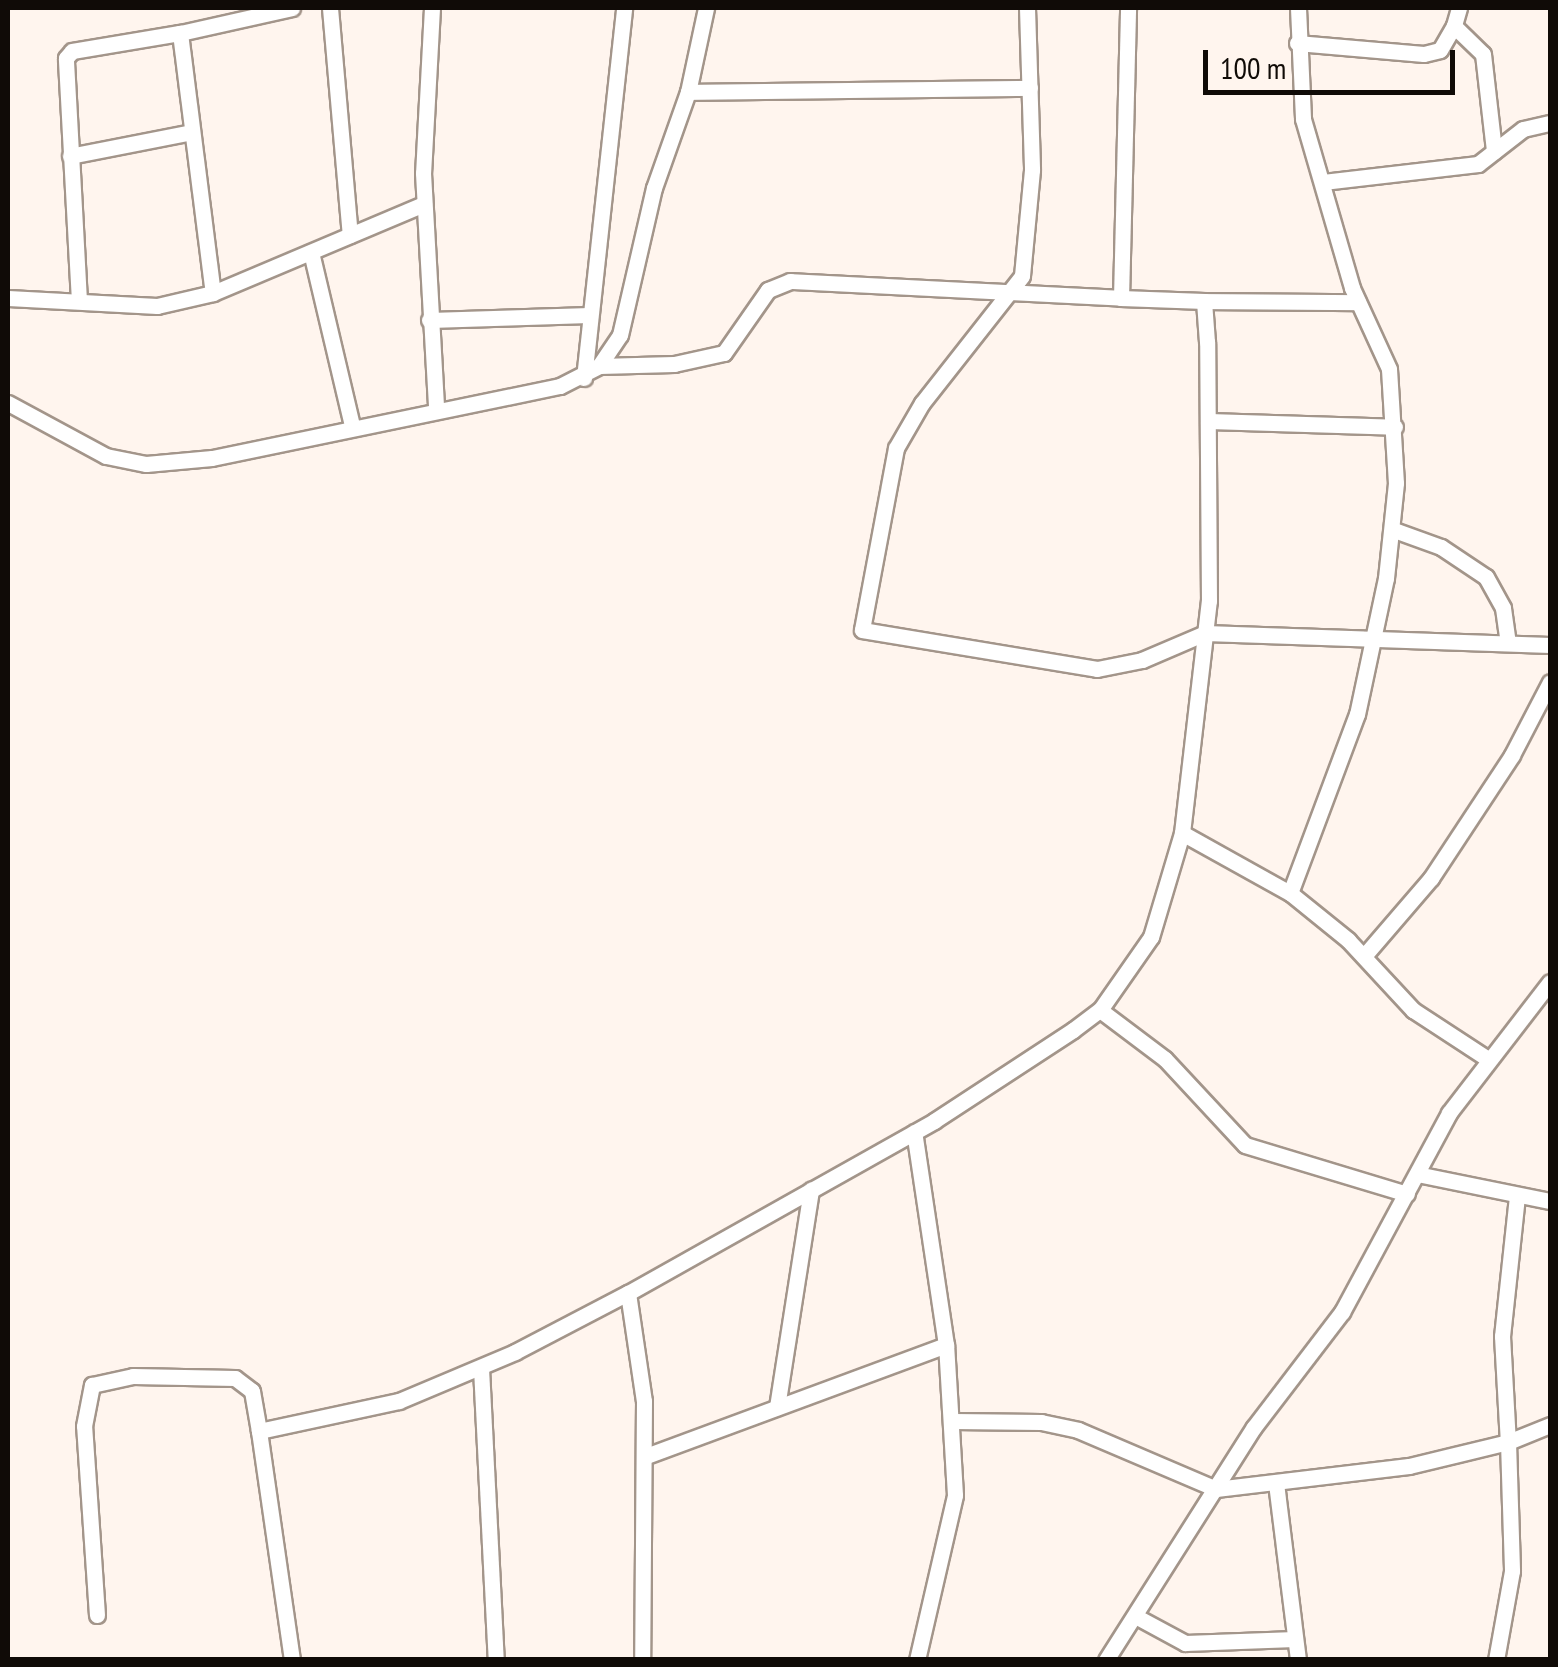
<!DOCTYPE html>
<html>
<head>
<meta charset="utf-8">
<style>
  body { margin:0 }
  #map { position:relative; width:1558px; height:1667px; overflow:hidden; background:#fff5ee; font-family:"PT Sans Narrow",sans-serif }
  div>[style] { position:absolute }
  .roads { filter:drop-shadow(2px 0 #a3958a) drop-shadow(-2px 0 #a3958a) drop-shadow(0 2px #a3958a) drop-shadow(0 -2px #a3958a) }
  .minor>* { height:15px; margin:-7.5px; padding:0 7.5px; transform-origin:7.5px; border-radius:7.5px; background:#fff }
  span { translate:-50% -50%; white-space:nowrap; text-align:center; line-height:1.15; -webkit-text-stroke:8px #fff5ee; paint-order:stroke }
  .frame { position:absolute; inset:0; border:10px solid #100b07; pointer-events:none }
  .scale { position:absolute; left:1203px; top:50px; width:252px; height:45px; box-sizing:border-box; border:5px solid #100b07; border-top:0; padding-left:12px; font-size:30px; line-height:35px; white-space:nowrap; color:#100b07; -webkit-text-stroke:8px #fff5ee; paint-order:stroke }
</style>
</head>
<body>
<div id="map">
  <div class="roads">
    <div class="minor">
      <i style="left:292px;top:8px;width:115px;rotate:167.4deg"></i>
      <i style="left:180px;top:33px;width:262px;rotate:82.8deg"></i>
      <i style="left:213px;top:293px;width:229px;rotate:-22.9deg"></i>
      <i style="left:330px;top:8px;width:228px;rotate:85deg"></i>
      <i style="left:432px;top:8px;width:165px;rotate:93.1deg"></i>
      <i style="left:423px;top:173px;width:235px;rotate:86.8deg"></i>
      <i style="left:1027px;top:8px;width:162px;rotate:88.2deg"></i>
      <i style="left:1032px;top:170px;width:106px;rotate:95.4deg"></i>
      <i style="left:1022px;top:276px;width:162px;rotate:128.2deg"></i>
      <i style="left:922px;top:403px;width:52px;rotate:120deg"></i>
      <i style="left:896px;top:448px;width:185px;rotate:100.6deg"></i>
      <i style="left:862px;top:630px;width:238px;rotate:9.4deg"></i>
      <i style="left:1097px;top:669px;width:46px;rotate:-11.3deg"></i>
      <i style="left:1142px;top:660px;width:69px;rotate:-23.2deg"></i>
      <i style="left:1205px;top:633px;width:345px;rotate:2deg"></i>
      <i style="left:1298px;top:8px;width:111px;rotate:87.4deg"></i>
      <i style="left:1303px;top:119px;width:176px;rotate:73.8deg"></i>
      <i style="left:1352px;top:288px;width:89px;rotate:65.4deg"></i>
      <i style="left:1389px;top:369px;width:114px;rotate:86.5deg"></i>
      <i style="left:1396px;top:483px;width:96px;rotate:96deg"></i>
      <i style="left:1386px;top:578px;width:139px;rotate:102deg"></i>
      <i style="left:1357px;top:714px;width:191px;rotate:110.5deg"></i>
      <i style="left:1290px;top:893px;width:75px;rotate:39deg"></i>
      <i style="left:1348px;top:940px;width:96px;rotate:47.1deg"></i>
      <i style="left:1413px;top:1010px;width:90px;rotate:33.2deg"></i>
      <i style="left:1459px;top:8px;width:19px;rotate:106deg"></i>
      <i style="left:1454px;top:26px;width:40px;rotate:44deg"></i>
      <i style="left:1483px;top:54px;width:98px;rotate:83.5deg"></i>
      <i style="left:1297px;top:43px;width:127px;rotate:5deg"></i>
      <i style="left:1424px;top:54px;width:16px;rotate:-14deg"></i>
      <i style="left:1440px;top:50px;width:28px;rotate:-60deg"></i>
      <i style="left:688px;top:92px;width:86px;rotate:-77.9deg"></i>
      <i style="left:70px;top:156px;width:124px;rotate:-11.1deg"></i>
      <i style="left:1323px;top:182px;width:156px;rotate:-6.6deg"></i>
      <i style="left:1478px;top:164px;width:57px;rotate:-37.9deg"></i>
      <i style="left:1523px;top:129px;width:28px;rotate:-13deg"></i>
      <i style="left:311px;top:252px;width:179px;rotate:76.7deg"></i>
      <i style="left:8px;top:298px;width:149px;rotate:3.1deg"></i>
      <i style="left:157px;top:306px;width:57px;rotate:-13.1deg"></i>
      <i style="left:79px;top:301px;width:243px;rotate:-93.1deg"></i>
      <i style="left:66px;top:58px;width:9px;rotate:-49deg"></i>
      <i style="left:72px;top:51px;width:109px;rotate:-9.5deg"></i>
      <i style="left:1204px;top:301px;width:154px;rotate:0.4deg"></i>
      <i style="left:429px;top:320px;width:161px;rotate:-1.8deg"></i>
      <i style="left:599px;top:366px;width:75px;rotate:-1.5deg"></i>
      <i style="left:674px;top:364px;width:51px;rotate:-12.4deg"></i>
      <i style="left:724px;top:353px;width:77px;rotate:-55.1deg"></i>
      <i style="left:768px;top:290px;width:24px;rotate:-22deg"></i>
      <i style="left:790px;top:281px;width:331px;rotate:2.9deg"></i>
      <i style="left:584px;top:378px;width:372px;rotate:-83.8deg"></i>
      <i style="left:8px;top:403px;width:111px;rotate:28.4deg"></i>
      <i style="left:106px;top:456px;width:41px;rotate:11.3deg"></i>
      <i style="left:146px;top:464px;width:66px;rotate:-5.2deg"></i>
      <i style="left:212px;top:458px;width:355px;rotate:-11.7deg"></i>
      <i style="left:560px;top:386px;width:44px;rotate:-27.1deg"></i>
      <i style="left:599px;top:366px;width:37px;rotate:-56deg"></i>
      <i style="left:620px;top:335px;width:151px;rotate:-77deg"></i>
      <i style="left:654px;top:188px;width:102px;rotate:-70.5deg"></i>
      <i style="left:688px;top:92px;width:342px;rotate:-0.7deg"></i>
      <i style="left:1208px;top:421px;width:187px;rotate:1.8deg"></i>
      <i style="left:1394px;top:530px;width:50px;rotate:19.9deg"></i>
      <i style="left:1441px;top:547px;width:54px;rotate:33.7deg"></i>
      <i style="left:1486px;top:577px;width:35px;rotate:61deg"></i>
      <i style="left:1503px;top:608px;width:35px;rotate:82deg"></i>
      <i style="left:1182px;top:833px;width:124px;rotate:29.1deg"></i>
      <i style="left:1364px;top:956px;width:103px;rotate:-49.3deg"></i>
      <i style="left:1431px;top:878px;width:147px;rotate:-56.6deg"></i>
      <i style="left:1512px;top:755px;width:82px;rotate:-62.5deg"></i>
      <i style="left:1100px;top:1010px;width:81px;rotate:37deg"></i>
      <i style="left:1165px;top:1059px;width:117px;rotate:47.1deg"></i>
      <i style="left:1245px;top:1145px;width:169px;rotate:16.8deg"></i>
      <i style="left:1417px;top:1174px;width:136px;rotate:11.5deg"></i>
      <i style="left:1517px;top:1196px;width:141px;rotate:96.1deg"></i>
      <i style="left:1502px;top:1336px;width:106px;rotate:86.8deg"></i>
      <i style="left:1508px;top:1442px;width:45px;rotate:-22deg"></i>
      <i style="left:628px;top:1293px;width:109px;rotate:81.6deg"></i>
      <i style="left:644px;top:1401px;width:259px;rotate:90.4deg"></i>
      <i style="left:481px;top:1368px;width:292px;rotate:87.1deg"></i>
      <i style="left:777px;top:1407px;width:220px;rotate:-81.1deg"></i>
      <i style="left:953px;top:1421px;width:88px;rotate:0.7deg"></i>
      <i style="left:1041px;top:1422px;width:38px;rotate:12deg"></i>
      <i style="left:1078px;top:1430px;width:150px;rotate:23.1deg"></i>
      <i style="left:1216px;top:1489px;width:194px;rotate:-6.8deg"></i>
      <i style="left:1409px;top:1466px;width:102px;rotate:-13.6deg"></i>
      <i style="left:1508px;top:1442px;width:129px;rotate:88.2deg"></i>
      <i style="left:1512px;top:1571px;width:90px;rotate:100.2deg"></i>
      <i style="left:646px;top:1456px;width:320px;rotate:-20.3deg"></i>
      <i style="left:946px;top:1345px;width:215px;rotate:-98.5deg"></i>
      <i style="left:1276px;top:1483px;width:178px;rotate:82.9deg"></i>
      <i style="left:97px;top:1615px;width:189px;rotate:-93.9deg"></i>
      <i style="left:84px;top:1426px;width:42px;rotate:-79deg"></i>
      <i style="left:92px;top:1385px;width:42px;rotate:-12.4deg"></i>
      <i style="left:133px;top:1376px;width:102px;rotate:1.1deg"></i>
      <i style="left:235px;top:1378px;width:21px;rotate:37deg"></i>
      <i style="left:252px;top:1391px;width:41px;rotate:80.1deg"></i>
      <i style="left:1137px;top:1617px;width:55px;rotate:28.4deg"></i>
      <i style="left:1185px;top:1643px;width:110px;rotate:-2.1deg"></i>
      <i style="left:292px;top:1660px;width:231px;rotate:-98.2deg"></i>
      <i style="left:259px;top:1431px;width:143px;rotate:-12.1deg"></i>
      <i style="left:399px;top:1401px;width:126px;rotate:-22.9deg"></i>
      <i style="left:515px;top:1352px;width:127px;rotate:-27.6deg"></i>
      <i style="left:628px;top:1293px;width:351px;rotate:-29.3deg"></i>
      <i style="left:934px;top:1121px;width:166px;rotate:-33.2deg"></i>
      <i style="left:1073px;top:1030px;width:34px;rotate:-37deg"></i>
      <i style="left:1100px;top:1010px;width:89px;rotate:-55.1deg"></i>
      <i style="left:1151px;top:937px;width:109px;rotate:-73.4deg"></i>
      <i style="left:1182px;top:833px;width:234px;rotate:-83.4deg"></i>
      <i style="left:1209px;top:601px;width:259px;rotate:-90.4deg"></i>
      <i style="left:1207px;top:342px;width:41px;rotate:-94.2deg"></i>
      <i style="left:1204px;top:301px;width:83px;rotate:-177.9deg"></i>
      <i style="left:1121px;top:298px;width:290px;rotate:-88.6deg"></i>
      <i style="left:917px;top:1660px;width:169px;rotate:-77deg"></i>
      <i style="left:955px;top:1495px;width:150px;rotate:-93.4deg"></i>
      <i style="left:1106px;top:1660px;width:276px;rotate:-57.6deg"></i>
      <i style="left:1254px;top:1427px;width:145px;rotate:-52.6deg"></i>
      <i style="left:1342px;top:1312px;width:226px;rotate:-61.7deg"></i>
      <i style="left:1449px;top:1113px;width:165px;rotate:-52.4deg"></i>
    </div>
  </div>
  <div class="frame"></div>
  <div class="scale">100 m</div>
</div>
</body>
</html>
